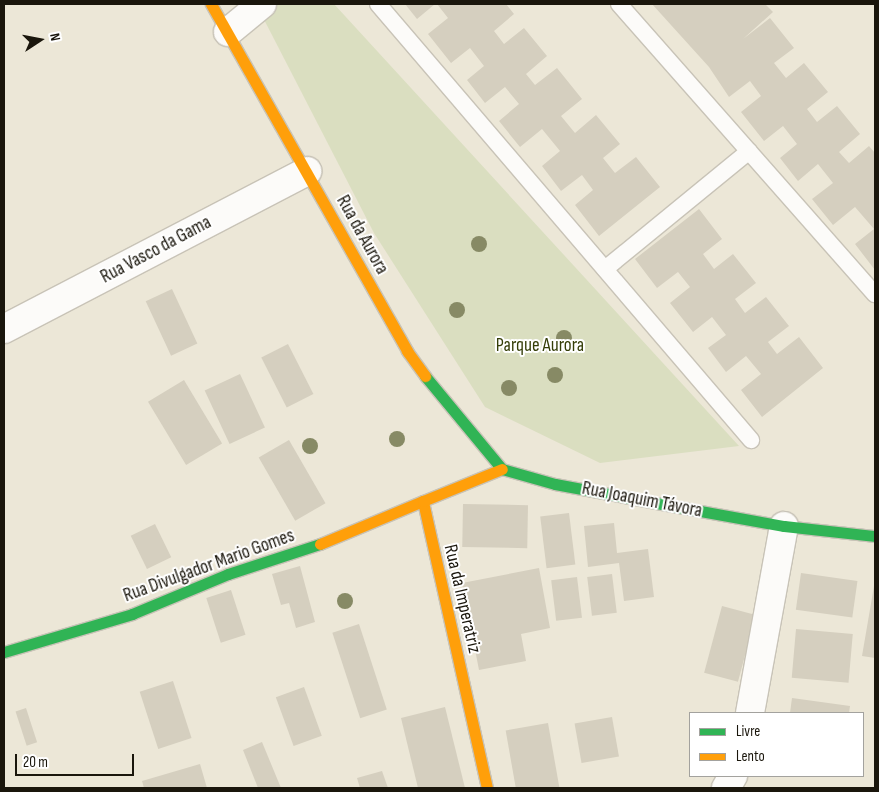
<!DOCTYPE html>
<html>
<head>
<meta charset="utf-8">
<style>
  body { margin:0 }
  #map { position:relative; width:879px; height:792px; overflow:hidden; background:#ece7d7; font-family:"Sofia Sans Condensed",sans-serif }
  div>[style] { position:absolute }
  .green>* { inset:0; background:#dadec0 }
  .building>* { inset:0; background:#d5cfbf; transform-origin:0 0 }
  .roads { filter:drop-shadow(1px 0 #c8c3b7) drop-shadow(-1px 0 #c8c3b7) drop-shadow(0 1px #c8c3b7) drop-shadow(0 -1px #c8c3b7) }
  .lane>* { height:16px; margin:-8px; padding:0 8px; transform-origin:8px; border-radius:8px; background:#fcfbf9 }
  .street>* { height:28px; margin:-14px; padding:0 14px; transform-origin:14px; border-radius:14px; background:#fcfbf9 }
  .fast>* { height:11px; margin:-5.5px; padding:0 5.5px; transform-origin:5.5px; border-radius:5.5px; background:#30b455 }
  .slow>* { height:11px; margin:-5.5px; padding:0 5.5px; transform-origin:5.5px; border-radius:5.5px; background:#ff9f0a }
  .trees>* { width:16px; height:16px; margin:-8px; border-radius:50%; background:#878a65 }
  span { translate:-50% -50%; white-space:nowrap; text-align:center; line-height:1.15; -webkit-text-stroke:4px #fff; paint-order:stroke }
  .street-label { font-size:19px; color:#1a160c }
  .park-label { font-size:19px; color:#353e08 }
  .frame { position:absolute; inset:0; border:5px solid #1a160c; pointer-events:none }
  .legend { position:absolute; left:689px; top:712px; width:175px; height:65px; box-sizing:border-box; background:#fff; border:1px solid #a3a29e; margin:0; padding:6px 9px; list-style:none; font-size:15px; color:#1a160c }
  .legend li { display:flex; align-items:center; gap:10px; height:25px }
  .legend b { width:25px; border:1px solid #a3a29e }
  .north { position:absolute; left:15px; top:15px; width:50px; height:50px; -webkit-text-stroke:4px #fff; paint-order:stroke; rotate:79deg; font-size:14px; font-weight:700; line-height:20px; text-align:center; color:#1a160c }
  .north::after { content:''; display:block; margin:auto; width:18px; height:22px; background:#1a160c; clip-path:polygon(50% 0,100% 100%,50% 72%,0 100%) }
  .scale { position:absolute; left:15px; top:754px; width:119px; height:22px; box-sizing:border-box; border:2px solid #1a160c; border-top:0; padding-left:6px; font-size:15px; line-height:18px; white-space:nowrap; color:#1a160c; -webkit-text-stroke:4px #fff; paint-order:stroke }
</style>
</head>
<body>
<div id="map">
  <div class="green">
    <i style="clip-path:polygon(256px 4px,334px 4px,739px 446px,600px 463px,485px 407px,374px 233px)"></i>
  </div>
  <div class="building">
    <i style="clip-path:polygon(405px 4px,435px 4px,417px 19px)"></i>
    <i style="clip-path:polygon(437px 4px,506px 4px,514px 14px,494px 31px,504px 44px,524px 28px,547px 56px,526px 74px,535px 85px,557px 68px,582px 99px,561px 116px,575px 133px,596px 115px,620px 144px,603px 158px,615px 173px,636px 157px,660px 187px,599px 236px,575px 205px,593px 190px,582px 175px,561px 191px,542px 166px,560px 151px,542px 129px,520px 147px,499px 121px,519px 104px,505px 87px,485px 103px,467px 80px,484px 66px,470px 48px,451px 63px,428px 34px,448px 18px)"></i>
    <i style="clip-path:polygon(652px 4px,765px 4px,773px 12px,743px 39px,770px 18px,794px 48px,774px 63px,786px 78px,804px 63px,828px 92px,807px 109px,817px 122px,837px 106px,860px 134px,839px 152px,849px 163px,869px 146px,875px 153px,875px 270px,855px 244px,874px 229px,855px 207px,833px 225px,812px 199px,833px 183px,818px 164px,798px 181px,780px 158px,797px 144px,783px 126px,764px 141px,741px 112px,761px 96px,750px 81px,729px 97px,709px 67px)"></i>
    <i style="clip-path:polygon(699px 209px,722px 239px,703px 254px,714px 269px,733px 254px,756px 283px,735px 299px,745px 313px,766px 297px,789px 326px,768px 342px,777px 354px,799px 337px,823px 368px,762px 417px,741px 390px,761px 374px,746px 356px,726px 372px,708px 348px,726px 335px,712px 317px,693px 332px,670px 303px,690px 287px,678px 272px,657px 288px,635px 259px)"></i>
    <i style="left:172px;top:289px;width:60px;height:29px;rotate:65deg"></i>
    <i style="left:288px;top:344px;width:56px;height:30px;rotate:63deg"></i>
    <i style="left:240px;top:374px;width:59px;height:39px;rotate:65deg"></i>
    <i style="left:184px;top:380px;width:74px;height:42px;rotate:59deg"></i>
    <i style="left:289px;top:440px;width:73px;height:35px;rotate:60deg"></i>
    <i style="left:463px;top:504px;width:65px;height:43px;rotate:1deg"></i>
    <i style="left:569px;top:513px;width:52px;height:29px;rotate:83deg"></i>
    <i style="clip-path:polygon(614px 523px,617px 553px,648px 549px,654px 597px,624px 601px,619px 563px,588px 567px,584px 526px)"></i>
    <i style="left:155px;top:524px;width:37px;height:27px;rotate:64deg"></i>
    <i style="clip-path:polygon(300px 566px,315px 622px,296px 628px,289px 603px,281px 605px,272px 574px)"></i>
    <i style="clip-path:polygon(539px 568px,550px 628px,521px 634px,526px 661px,479px 670px,462px 583px)"></i>
    <i style="left:801px;top:573px;width:57px;height:37px;rotate:8deg"></i>
    <i style="left:612px;top:574px;width:39px;height:25px;rotate:83deg"></i>
    <i style="left:577px;top:577px;width:41px;height:26px;rotate:83deg"></i>
    <i style="clip-path:polygon(874px 586px,875px 586px,875px 658px,862px 656px)"></i>
    <i style="left:231px;top:590px;width:47px;height:26px;rotate:72deg"></i>
    <i style="left:722px;top:606px;width:35px;height:69px;rotate:15deg"></i>
    <i style="left:359px;top:624px;width:90px;height:28px;rotate:72deg"></i>
    <i style="left:796px;top:629px;width:57px;height:49px;rotate:5deg"></i>
    <i style="left:173px;top:681px;width:60px;height:35px;rotate:72deg"></i>
    <i style="left:304px;top:687px;width:52px;height:30px;rotate:70deg"></i>
    <i style="clip-path:polygon(792px 698px,850px 706px,849px 713px,790px 713px)"></i>
    <i style="clip-path:polygon(445px 707px,465px 788px,418px 788px,401px 718px)"></i>
    <i style="left:26px;top:708px;width:36px;height:11px;rotate:72deg"></i>
    <i style="left:612px;top:717px;width:40px;height:38px;rotate:80deg"></i>
    <i style="left:548px;top:723px;width:66px;height:43px;rotate:80deg"></i>
    <i style="clip-path:polygon(262px 742px,281px 788px,258px 788px,243px 750px)"></i>
    <i style="clip-path:polygon(200px 764px,207px 788px,144px 788px,142px 781px)"></i>
    <i style="clip-path:polygon(382px 771px,388px 788px,360px 788px,357px 778px)"></i>
  </div>
  <div class="roads">
    <div class="lane">
      <i style="left:378px;top:4px;width:574px;rotate:49.45deg"></i>
      <i style="left:619px;top:4px;width:387px;rotate:48.6deg"></i>
      <i style="left:605px;top:269px;width:186px;rotate:-39.3deg"></i>
    </div>
    <div class="street">
      <i style="left:228px;top:32px;width:44px;rotate:-39.5deg"></i>
      <i style="left:4px;top:329px;width:342px;rotate:-27.5deg"></i>
      <i style="left:750px;top:713px;width:190px;rotate:-79.7deg"></i>
      <i style="left:726px;top:788px;width:14px;rotate:-60deg"></i>
    </div>
    <div class="fast">
      <i style="left:425px;top:376px;width:121px;rotate:50.4deg"></i>
      <i style="left:502px;top:469px;width:55px;rotate:15.8deg"></i>
      <i style="left:555px;top:484px;width:114px;rotate:10.6deg"></i>
      <i style="left:667px;top:505px;width:119px;rotate:10.2deg"></i>
      <i style="left:784px;top:526px;width:92px;rotate:6.3deg"></i>
      <i style="left:4px;top:652px;width:134px;rotate:-16.5deg"></i>
      <i style="left:132px;top:614px;width:104px;rotate:-22.6deg"></i>
      <i style="left:228px;top:574px;width:97px;rotate:-18.1deg"></i>
    </div>
    <div class="slow">
      <i style="left:211px;top:4px;width:399px;rotate:60.5deg"></i>
      <i style="left:407px;top:351px;width:31px;rotate:54deg"></i>
      <i style="left:320px;top:544px;width:112px;rotate:-22.7deg"></i>
      <i style="left:487px;top:788px;width:294px;rotate:-102.6deg"></i>
      <i style="left:423px;top:501px;width:85px;rotate:-22.1deg"></i>
    </div>
  </div>
  <div class="trees">
    <i style="left:479px;top:244px"></i>
    <i style="left:457px;top:310px"></i>
    <i style="left:564px;top:338px"></i>
    <i style="left:555px;top:375px"></i>
    <i style="left:509px;top:388px"></i>
    <i style="left:397px;top:439px"></i>
    <i style="left:310px;top:446px"></i>
    <i style="left:345px;top:601px"></i>
  </div>
  <div class="street-label">
    <span style="left:362px;top:235px;rotate:61deg">Rua da Aurora</span>
    <span style="left:156px;top:250px;rotate:-28deg">Rua Vasco da Gama</span>
    <span style="left:642px;top:500px;rotate:11deg">Rua Joaquim Távora</span>
    <span style="left:209px;top:566px;rotate:-20deg">Rua Divulgador Mario Gomes</span>
    <span style="left:462px;top:599px;rotate:77deg">Rua da Imperatriz</span>
  </div>
  <div class="park-label">
    <span style="left:540px;top:346px">Parque Aurora</span>
  </div>
  <div class="frame"></div>
  <ul class="legend">
  <li><b style="height:6px;background:#30b455"></b>Livre</li>
  <li><b style="height:6px;background:#ff9f0a"></b>Lento</li>
  </ul>
  <div class="north">N</div>
  <div class="scale">20 m</div>
</div>
</body>
</html>
